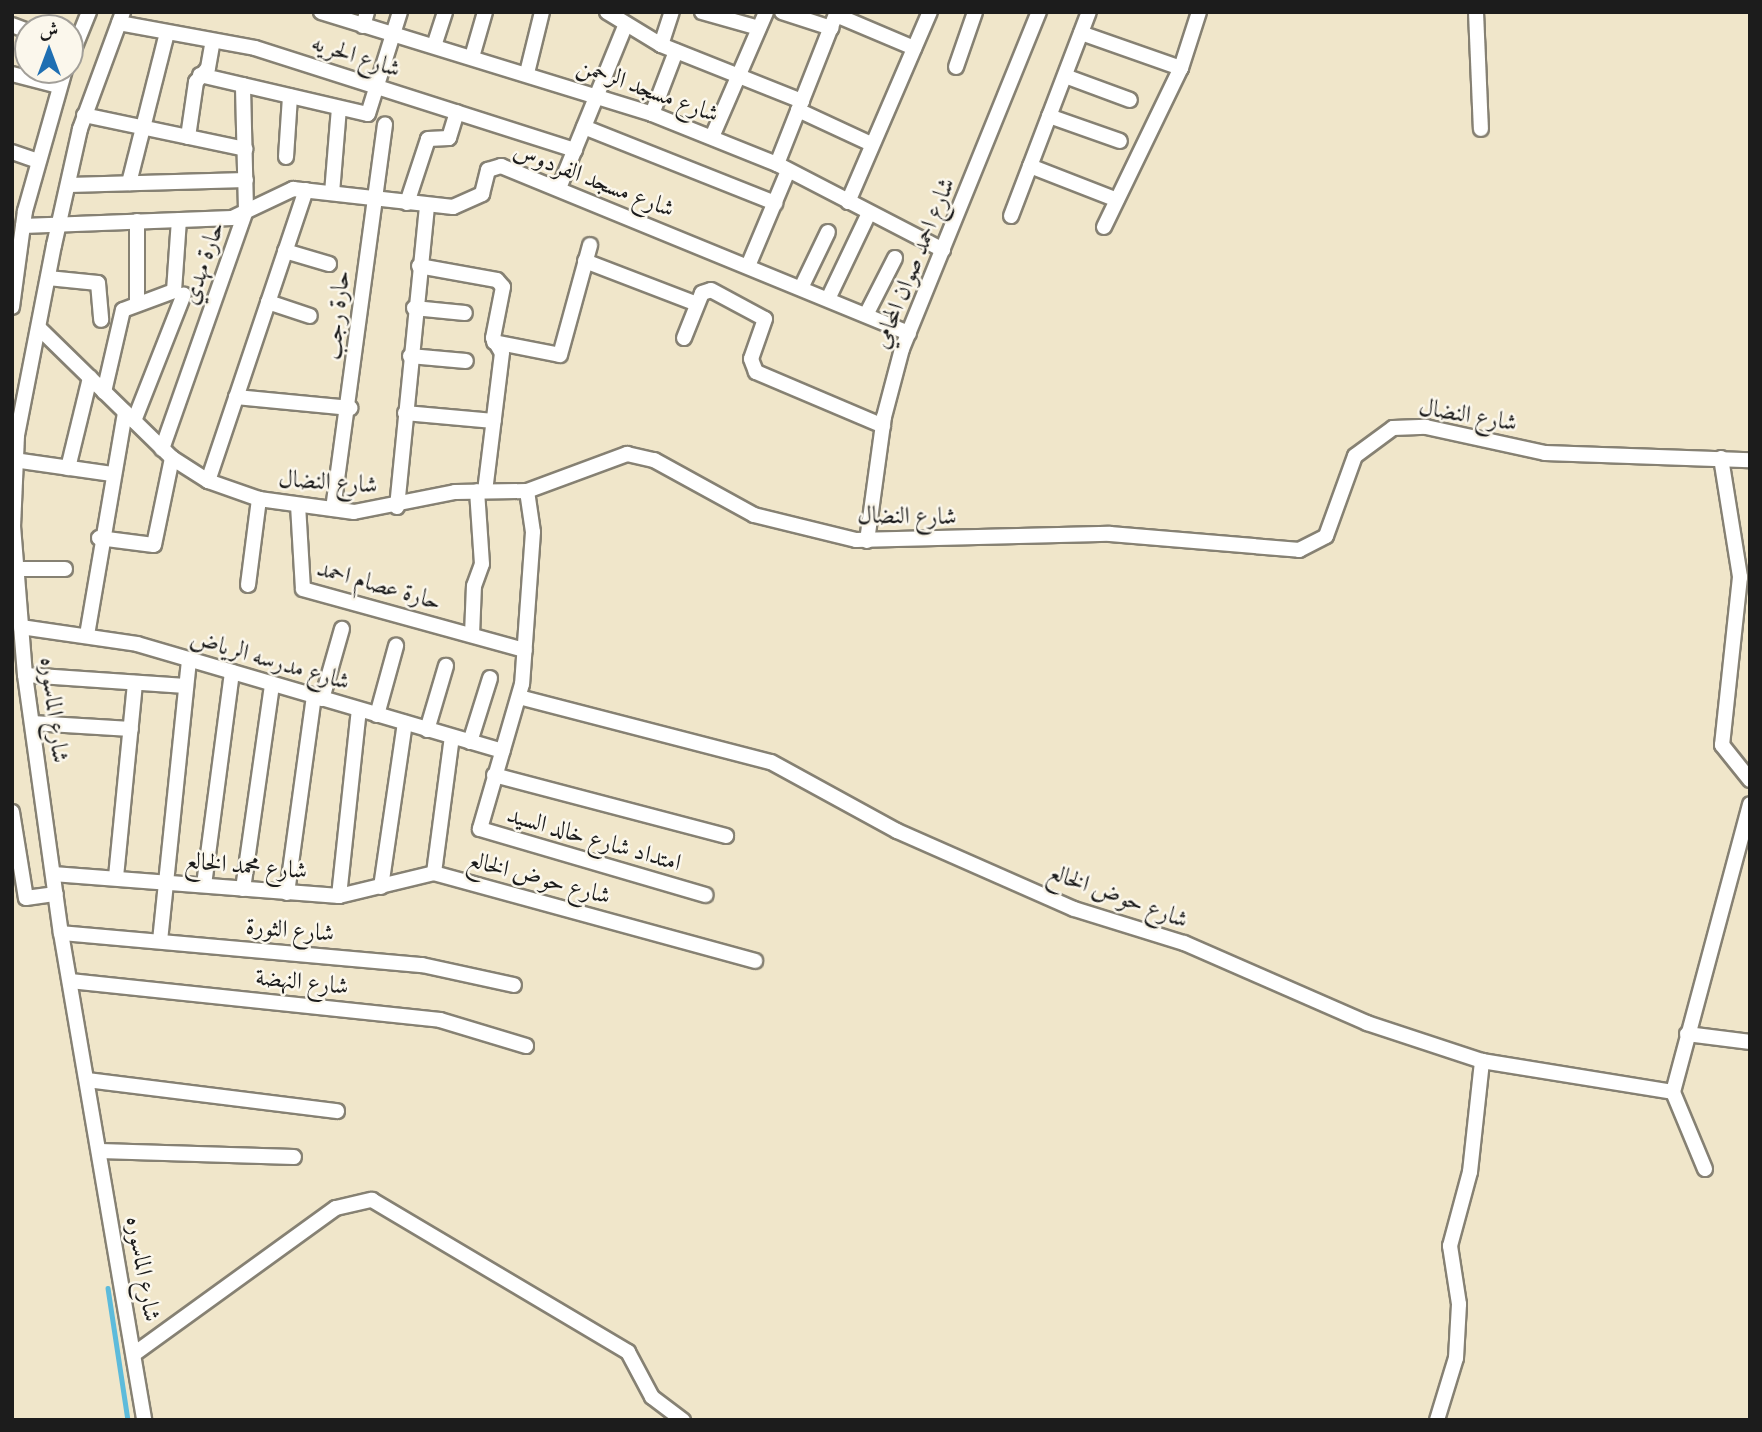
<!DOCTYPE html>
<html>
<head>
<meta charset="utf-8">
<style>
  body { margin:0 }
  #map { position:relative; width:1762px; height:1432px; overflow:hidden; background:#f0e6ca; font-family:"IM FELL Great Primer",Amiri,serif }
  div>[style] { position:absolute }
  .stream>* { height:4.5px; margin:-2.25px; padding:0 2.25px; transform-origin:2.25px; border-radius:2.25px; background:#5dbbdb }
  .roads { filter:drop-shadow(2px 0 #868173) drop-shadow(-2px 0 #868173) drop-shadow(0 2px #868173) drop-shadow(0 -2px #868173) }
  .street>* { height:14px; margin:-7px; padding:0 7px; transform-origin:7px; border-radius:7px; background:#fff }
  span { translate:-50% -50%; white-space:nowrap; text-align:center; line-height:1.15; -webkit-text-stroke:5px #fbf7ec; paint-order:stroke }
  .street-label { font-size:24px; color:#1c1c1c }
  .frame { position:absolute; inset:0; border:14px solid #1c1c1c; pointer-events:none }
  .north { position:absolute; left:14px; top:14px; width:70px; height:70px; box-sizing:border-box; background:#fbf7ec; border:2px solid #a29f99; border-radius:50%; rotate:0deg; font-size:19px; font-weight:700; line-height:28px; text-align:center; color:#1c1c1c }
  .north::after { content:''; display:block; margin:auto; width:24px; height:32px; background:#1f6fb2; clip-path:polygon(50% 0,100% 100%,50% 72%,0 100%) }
</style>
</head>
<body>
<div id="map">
  <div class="stream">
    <i style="left:108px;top:1288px;width:134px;rotate:81.4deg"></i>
  </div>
  <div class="roads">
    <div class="street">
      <i style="left:123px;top:12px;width:125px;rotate:110.2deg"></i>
      <i style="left:80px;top:129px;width:119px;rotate:102.6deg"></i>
      <i style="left:54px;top:245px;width:194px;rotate:101deg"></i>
      <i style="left:17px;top:435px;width:91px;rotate:92.5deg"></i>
      <i style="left:13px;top:526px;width:149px;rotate:85.4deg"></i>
      <i style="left:25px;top:675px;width:260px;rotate:82.1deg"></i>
      <i style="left:61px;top:933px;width:494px;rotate:80.3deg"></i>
      <i style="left:321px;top:12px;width:346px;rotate:17.1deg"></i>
      <i style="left:652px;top:114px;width:135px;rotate:21.8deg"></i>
      <i style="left:777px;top:164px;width:187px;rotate:27.4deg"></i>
      <i style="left:607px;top:12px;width:63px;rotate:31.4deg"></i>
      <i style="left:661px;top:45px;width:152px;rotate:21.7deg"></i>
      <i style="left:702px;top:12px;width:59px;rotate:15.7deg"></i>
      <i style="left:782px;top:12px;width:52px;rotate:18.1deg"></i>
      <i style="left:1476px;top:12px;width:117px;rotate:87.6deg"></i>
      <i style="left:836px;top:15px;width:85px;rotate:22.9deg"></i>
      <i style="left:119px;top:23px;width:138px;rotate:10.4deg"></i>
      <i style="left:255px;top:48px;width:336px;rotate:17.7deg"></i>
      <i style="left:12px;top:25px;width:17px;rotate:21deg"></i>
      <i style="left:363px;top:26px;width:15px;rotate:-74deg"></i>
      <i style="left:1081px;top:33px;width:106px;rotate:19.3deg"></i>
      <i style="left:661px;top:45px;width:35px;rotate:-72deg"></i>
      <i style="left:434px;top:46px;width:36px;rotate:-72deg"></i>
      <i style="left:472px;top:57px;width:47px;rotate:-73.9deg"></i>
      <i style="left:70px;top:59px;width:51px;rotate:-68deg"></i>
      <i style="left:956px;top:67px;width:58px;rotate:-70.9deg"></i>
      <i style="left:527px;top:73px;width:63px;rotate:-76.2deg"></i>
      <i style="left:12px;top:74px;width:48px;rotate:14.6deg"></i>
      <i style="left:200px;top:75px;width:172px;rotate:13.1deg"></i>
      <i style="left:368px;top:114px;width:107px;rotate:-72.6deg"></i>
      <i style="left:1065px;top:76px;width:69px;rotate:20.3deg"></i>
      <i style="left:798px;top:110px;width:76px;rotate:24.9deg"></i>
      <i style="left:652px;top:114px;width:67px;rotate:-69.1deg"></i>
      <i style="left:84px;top:115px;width:165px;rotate:11.9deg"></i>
      <i style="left:1049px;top:116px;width:75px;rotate:19.4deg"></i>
      <i style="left:584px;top:127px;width:206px;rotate:21.7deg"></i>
      <i style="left:188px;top:137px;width:56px;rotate:-81.7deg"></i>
      <i style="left:196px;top:82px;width:18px;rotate:-49deg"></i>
      <i style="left:208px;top:68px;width:27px;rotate:-80deg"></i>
      <i style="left:712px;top:137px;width:136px;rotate:-66.6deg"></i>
      <i style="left:12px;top:152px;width:28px;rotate:19deg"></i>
      <i style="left:286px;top:157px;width:61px;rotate:-86.2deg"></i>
      <i style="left:777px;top:164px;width:163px;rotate:-68.5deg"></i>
      <i style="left:1030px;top:166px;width:93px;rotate:21.3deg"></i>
      <i style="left:129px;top:183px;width:155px;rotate:-75.8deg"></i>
      <i style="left:69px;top:185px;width:177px;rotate:-1.6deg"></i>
      <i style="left:559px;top:188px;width:175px;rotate:-67.8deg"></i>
      <i style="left:332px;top:193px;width:85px;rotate:-85.3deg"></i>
      <i style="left:848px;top:202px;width:207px;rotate:-66.7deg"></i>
      <i style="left:407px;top:203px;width:67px;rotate:-71.8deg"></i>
      <i style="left:428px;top:139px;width:21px;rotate:-3deg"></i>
      <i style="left:449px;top:138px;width:27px;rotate:-73deg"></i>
      <i style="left:1011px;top:216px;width:218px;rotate:-69.1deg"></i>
      <i style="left:23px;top:226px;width:209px;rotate:-2.2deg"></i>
      <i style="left:232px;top:218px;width:68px;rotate:-25.4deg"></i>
      <i style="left:293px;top:189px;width:161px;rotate:6.4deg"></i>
      <i style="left:453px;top:207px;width:32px;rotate:-24deg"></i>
      <i style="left:482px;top:194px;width:25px;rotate:-76deg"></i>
      <i style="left:488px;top:170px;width:14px;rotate:-17deg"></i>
      <i style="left:501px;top:166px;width:441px;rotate:22.3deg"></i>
      <i style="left:1104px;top:227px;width:177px;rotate:-64.2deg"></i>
      <i style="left:1181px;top:68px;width:59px;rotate:-72.2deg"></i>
      <i style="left:285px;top:251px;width:46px;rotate:16.5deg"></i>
      <i style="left:585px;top:261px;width:120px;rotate:21deg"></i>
      <i style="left:419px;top:266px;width:79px;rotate:10.2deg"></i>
      <i style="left:497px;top:280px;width:9px;rotate:49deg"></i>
      <i style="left:503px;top:287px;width:52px;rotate:101.1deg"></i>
      <i style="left:493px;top:338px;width:17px;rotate:59deg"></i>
      <i style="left:502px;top:353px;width:139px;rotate:97deg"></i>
      <i style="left:748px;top:266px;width:103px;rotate:-67.2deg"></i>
      <i style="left:48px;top:278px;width:50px;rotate:5.7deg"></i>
      <i style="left:98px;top:283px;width:37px;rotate:85deg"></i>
      <i style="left:801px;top:288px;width:62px;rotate:-64.3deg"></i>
      <i style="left:828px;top:299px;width:95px;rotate:-64.5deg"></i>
      <i style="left:268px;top:302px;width:44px;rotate:18.4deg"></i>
      <i style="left:137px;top:303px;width:82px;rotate:-90deg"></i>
      <i style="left:12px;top:307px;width:97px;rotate:-82.3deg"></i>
      <i style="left:25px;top:211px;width:147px;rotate:-74.2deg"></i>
      <i style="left:414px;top:308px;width:51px;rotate:5.6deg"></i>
      <i style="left:866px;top:315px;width:64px;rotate:-63deg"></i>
      <i style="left:39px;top:328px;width:186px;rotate:44.3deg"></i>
      <i style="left:172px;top:458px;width:43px;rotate:32.6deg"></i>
      <i style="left:208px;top:481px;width:54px;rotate:19.4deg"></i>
      <i style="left:259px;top:499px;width:96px;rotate:7.8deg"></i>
      <i style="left:354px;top:512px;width:103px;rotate:-11.2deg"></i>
      <i style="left:455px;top:492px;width:72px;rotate:-0.8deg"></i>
      <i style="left:527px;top:491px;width:107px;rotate:-20.3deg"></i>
      <i style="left:627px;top:454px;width:28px;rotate:13deg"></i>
      <i style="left:654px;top:460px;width:114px;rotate:28.8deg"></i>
      <i style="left:754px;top:515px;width:105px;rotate:13.8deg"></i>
      <i style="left:856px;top:540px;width:254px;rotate:-1.4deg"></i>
      <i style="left:1110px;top:534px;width:190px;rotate:4.8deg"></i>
      <i style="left:1299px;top:550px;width:30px;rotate:-27deg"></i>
      <i style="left:1326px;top:536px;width:85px;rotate:-70.1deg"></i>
      <i style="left:1355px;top:456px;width:47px;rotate:-36.4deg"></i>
      <i style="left:1393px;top:428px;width:33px;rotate:-2deg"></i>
      <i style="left:1426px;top:427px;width:122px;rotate:12.3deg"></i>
      <i style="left:1545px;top:453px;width:205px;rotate:2deg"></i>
      <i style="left:684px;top:338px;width:48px;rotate:-68.2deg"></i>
      <i style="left:702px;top:293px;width:9px;rotate:-18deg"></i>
      <i style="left:711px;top:290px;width:61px;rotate:28.2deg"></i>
      <i style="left:765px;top:319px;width:42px;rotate:109.3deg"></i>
      <i style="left:751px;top:359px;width:14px;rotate:69deg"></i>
      <i style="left:756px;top:372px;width:138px;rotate:23deg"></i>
      <i style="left:494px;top:342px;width:67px;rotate:11.1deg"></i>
      <i style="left:560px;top:355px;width:114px;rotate:-74.7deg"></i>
      <i style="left:410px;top:356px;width:56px;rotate:5.1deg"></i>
      <i style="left:104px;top:392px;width:84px;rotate:-77deg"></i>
      <i style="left:123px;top:310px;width:54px;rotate:-20.4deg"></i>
      <i style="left:174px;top:291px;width:71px;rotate:-86deg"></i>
      <i style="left:236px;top:397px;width:115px;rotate:5.5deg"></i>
      <i style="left:405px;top:413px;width:89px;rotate:5.1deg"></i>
      <i style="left:134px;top:421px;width:136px;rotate:-68.5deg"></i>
      <i style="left:162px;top:449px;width:253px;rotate:-70.6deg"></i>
      <i style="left:246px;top:210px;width:125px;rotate:-91.4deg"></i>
      <i style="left:1721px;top:458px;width:121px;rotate:80.9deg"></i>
      <i style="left:1740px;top:577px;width:169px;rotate:96.1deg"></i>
      <i style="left:1722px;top:745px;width:45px;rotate:51.3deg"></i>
      <i style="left:14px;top:460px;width:99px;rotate:8.1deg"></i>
      <i style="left:68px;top:468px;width:93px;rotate:-76.3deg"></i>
      <i style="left:208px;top:481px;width:307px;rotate:-71.4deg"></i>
      <i style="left:527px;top:491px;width:41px;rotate:81.7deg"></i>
      <i style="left:533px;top:532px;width:152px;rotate:94.1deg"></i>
      <i style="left:522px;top:684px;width:151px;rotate:106.2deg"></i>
      <i style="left:480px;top:829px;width:235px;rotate:16.3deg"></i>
      <i style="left:298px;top:505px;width:84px;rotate:86.6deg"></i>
      <i style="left:303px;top:589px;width:230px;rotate:15.4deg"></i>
      <i style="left:397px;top:507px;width:303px;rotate:-84.3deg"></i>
      <i style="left:333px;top:509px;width:388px;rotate:-82.3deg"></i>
      <i style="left:99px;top:538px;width:55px;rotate:7.3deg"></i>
      <i style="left:154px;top:545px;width:89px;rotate:-78.3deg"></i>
      <i style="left:867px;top:541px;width:125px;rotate:-82.2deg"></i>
      <i style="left:884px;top:417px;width:70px;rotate:-75.2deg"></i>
      <i style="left:902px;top:349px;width:364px;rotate:-67.9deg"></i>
      <i style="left:14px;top:569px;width:51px"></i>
      <i style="left:248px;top:585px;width:87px;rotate:-82.7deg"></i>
      <i style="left:21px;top:627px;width:117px;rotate:8.3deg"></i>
      <i style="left:137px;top:644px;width:381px;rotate:16.3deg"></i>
      <i style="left:87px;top:635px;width:226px;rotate:-80.3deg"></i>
      <i style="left:472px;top:635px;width:49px;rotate:-87.7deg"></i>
      <i style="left:474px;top:586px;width:23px;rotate:-70deg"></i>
      <i style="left:482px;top:564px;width:73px;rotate:-93.9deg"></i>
      <i style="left:25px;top:675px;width:161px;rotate:3.9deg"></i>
      <i style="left:519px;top:697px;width:260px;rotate:14.5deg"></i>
      <i style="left:771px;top:762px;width:144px;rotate:28.7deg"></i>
      <i style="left:897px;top:831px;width:193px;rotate:23.8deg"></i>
      <i style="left:1074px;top:909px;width:115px;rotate:17.2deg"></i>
      <i style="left:1184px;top:943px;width:200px;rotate:23.6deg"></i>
      <i style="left:1367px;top:1023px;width:121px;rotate:18.3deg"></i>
      <i style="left:1482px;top:1061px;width:193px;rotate:9.2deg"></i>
      <i style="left:322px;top:699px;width:73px;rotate:-74.1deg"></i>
      <i style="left:377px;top:715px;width:72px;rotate:-74.6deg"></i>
      <i style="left:32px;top:723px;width:99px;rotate:3.5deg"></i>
      <i style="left:427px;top:730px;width:67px;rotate:-73.5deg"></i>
      <i style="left:470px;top:742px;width:67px;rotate:-72.6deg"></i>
      <i style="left:494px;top:775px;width:240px;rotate:14.7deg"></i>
      <i style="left:12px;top:812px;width:87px;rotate:80.8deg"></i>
      <i style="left:26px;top:898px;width:30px;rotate:-8deg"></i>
      <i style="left:434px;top:873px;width:137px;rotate:-82.5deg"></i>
      <i style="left:53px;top:874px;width:287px;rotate:4.4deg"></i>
      <i style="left:339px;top:896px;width:98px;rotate:-13.6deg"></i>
      <i style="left:434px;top:873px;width:333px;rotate:15.3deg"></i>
      <i style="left:116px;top:877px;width:195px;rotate:-84.4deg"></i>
      <i style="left:204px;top:885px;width:215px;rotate:-82.5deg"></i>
      <i style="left:381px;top:887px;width:166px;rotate:-81.7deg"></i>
      <i style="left:243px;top:889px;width:207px;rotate:-81.9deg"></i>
      <i style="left:287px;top:893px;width:198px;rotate:-82.2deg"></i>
      <i style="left:339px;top:896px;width:187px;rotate:-83.9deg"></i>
      <i style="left:61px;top:933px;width:362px;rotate:5.1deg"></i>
      <i style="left:422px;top:965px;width:94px;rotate:12.3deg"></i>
      <i style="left:160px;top:941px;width:282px;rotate:-84.1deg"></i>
      <i style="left:70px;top:981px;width:372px;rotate:6deg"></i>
      <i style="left:440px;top:1020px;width:90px;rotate:16.8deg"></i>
      <i style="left:1687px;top:1034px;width:64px;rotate:7.2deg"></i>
      <i style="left:87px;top:1080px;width:252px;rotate:7.1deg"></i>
      <i style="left:100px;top:1151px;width:194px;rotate:1.8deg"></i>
      <i style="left:1705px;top:1169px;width:83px;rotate:-112.6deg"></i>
      <i style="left:1673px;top:1092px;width:298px;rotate:-75deg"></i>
      <i style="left:134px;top:1354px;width:249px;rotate:-35.9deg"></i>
      <i style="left:336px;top:1208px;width:37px;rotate:-13deg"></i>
      <i style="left:372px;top:1200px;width:298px;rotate:30.7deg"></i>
      <i style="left:628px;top:1352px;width:51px;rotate:61.9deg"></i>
      <i style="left:652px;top:1397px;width:39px;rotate:37deg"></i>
      <i style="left:1437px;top:1420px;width:65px;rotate:-73deg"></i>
      <i style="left:1456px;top:1358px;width:54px;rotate:-86.8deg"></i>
      <i style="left:1459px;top:1304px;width:59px;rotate:-98.8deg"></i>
      <i style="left:1450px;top:1246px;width:77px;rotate:-74.9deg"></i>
      <i style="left:1470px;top:1172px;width:112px;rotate:-83.8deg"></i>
    </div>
  </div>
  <div class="street-label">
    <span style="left:356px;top:56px;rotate:18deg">شارع الحريه</span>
    <span style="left:648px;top:90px;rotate:20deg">شارع مسجد الرحمن</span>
    <span style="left:594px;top:180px;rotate:21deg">شارع مسجد الفردوس</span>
    <span style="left:203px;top:263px;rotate:-71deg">حارة مهدي</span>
    <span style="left:914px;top:263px;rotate:-68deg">شارع احمد صوان المحامي</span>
    <span style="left:337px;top:315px;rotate:-84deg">حارة رجب</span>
    <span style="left:1468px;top:415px;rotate:10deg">شارع النضال</span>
    <span style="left:328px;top:482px;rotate:4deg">شارع النضال</span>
    <span style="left:907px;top:516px;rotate:1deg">شارع النضال</span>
    <span style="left:379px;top:585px;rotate:16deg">حارة عصام احمد</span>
    <span style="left:270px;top:660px;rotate:16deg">شارع مدرسه الرياض</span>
    <span style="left:54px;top:710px;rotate:83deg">شارع الماسوره</span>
    <span style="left:594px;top:839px;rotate:16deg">امتداد شارع خالد السيد</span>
    <span style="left:246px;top:866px;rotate:5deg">شارع محمد الخالع</span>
    <span style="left:539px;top:878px;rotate:15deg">شارع حوض الخالع</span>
    <span style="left:1118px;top:896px;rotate:20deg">شارع حوض الخالع</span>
    <span style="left:290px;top:930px;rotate:5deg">شارع الثورة</span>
    <span style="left:302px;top:982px;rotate:6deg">شارع النهضة</span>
    <span style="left:143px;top:1269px;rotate:80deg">شارع الماسوره</span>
  </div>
  <div class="frame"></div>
  <div class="north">ش</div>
</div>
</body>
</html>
